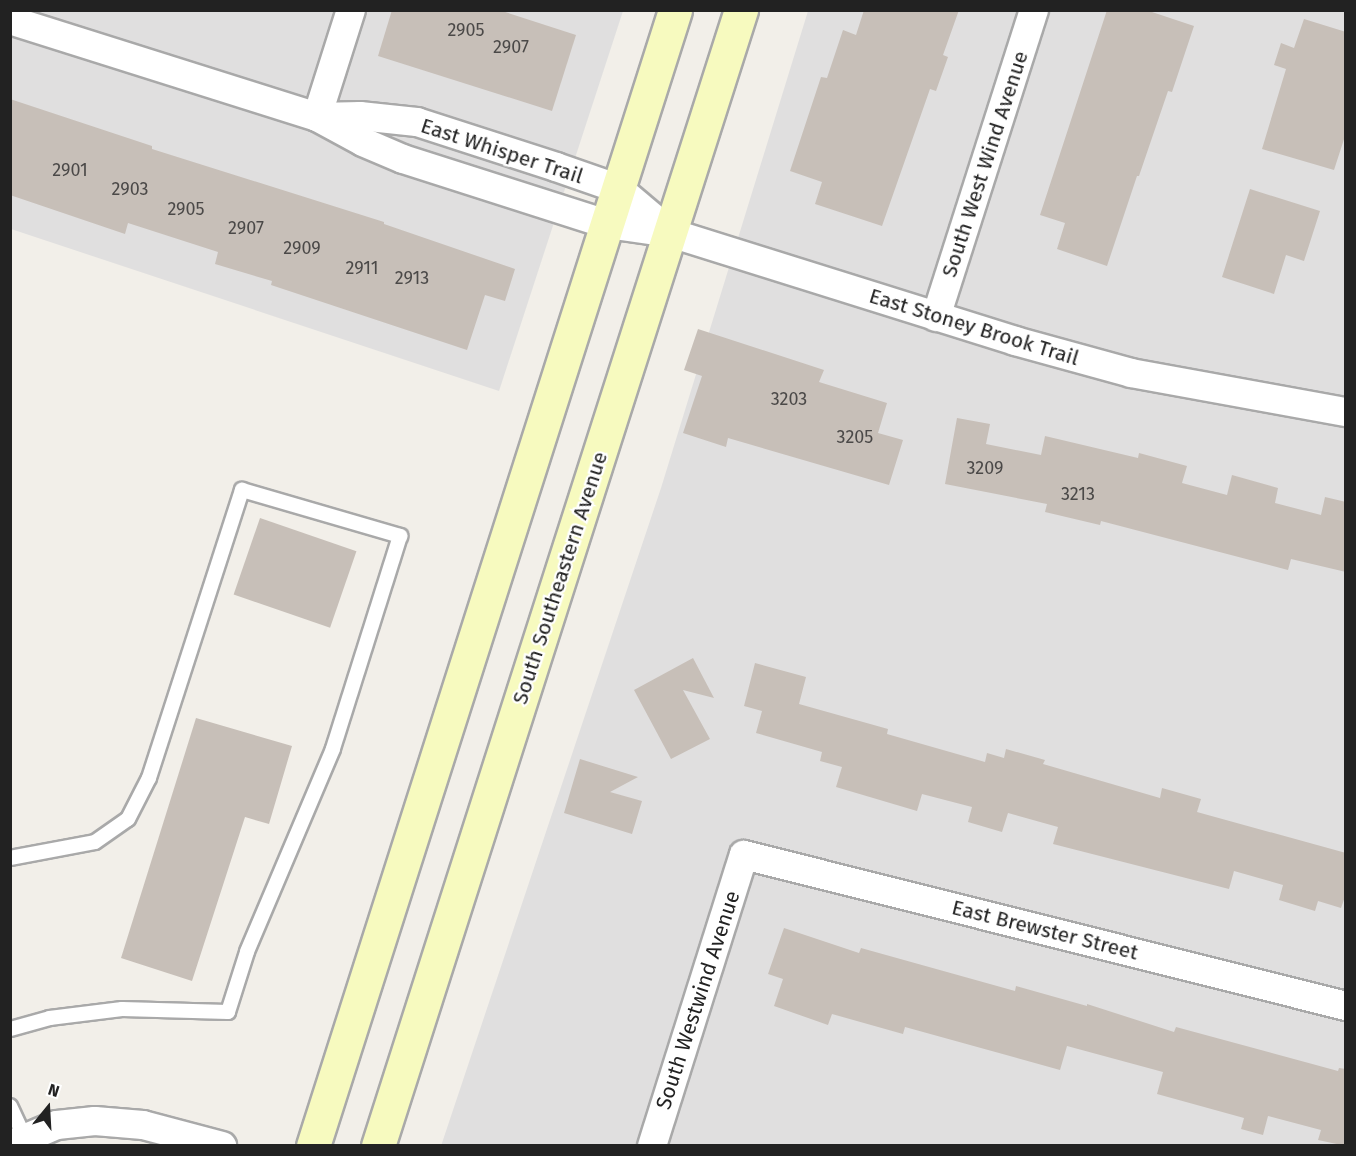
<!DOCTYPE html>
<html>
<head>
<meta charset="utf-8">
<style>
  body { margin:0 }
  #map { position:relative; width:1356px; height:1156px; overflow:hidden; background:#f2efe9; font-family:"Fira Sans",sans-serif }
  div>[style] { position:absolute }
  .residential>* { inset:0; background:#e0dfdf }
  .building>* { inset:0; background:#c7bfb8; transform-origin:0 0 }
  .roads { filter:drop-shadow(2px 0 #a9a9a9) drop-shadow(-2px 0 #a9a9a9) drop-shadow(0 2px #a9a9a9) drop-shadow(0 -2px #a9a9a9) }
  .service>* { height:14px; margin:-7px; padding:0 7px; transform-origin:7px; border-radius:7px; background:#fff }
  .minor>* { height:28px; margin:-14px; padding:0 14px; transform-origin:14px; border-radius:14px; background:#fff }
  .secondary>* { height:33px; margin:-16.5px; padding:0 16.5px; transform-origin:16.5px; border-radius:16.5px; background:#f7fabf }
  span { translate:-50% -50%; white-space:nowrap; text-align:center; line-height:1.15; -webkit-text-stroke:4.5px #fff; paint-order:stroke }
  .number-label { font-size:18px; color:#4b4948 }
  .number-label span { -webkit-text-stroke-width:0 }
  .street-label { font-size:21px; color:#222 }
  .frame { position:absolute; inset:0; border:12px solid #222; pointer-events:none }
  .north { position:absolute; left:18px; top:1078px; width:60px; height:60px; -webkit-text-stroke:4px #fff; paint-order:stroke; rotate:18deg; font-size:16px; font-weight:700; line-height:24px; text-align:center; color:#222 }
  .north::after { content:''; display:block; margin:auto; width:21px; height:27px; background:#222; clip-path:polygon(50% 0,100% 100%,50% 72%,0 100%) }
</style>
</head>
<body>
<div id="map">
  <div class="residential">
    <i style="clip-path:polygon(11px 11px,623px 11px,499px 391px,11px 229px)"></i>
    <i style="clip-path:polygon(808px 11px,1345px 11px,1345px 1145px,441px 1146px,661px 488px)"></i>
  </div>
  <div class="building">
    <i style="clip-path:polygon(392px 10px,499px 10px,576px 35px,552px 111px,378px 56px)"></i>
    <i style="clip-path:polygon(864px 10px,959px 10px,943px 55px,948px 57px,936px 91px,930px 89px,882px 226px,815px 204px,822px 182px,790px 171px,821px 77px,827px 78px,843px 30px,856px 35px)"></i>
    <i style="clip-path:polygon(1107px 10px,1146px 10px,1194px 26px,1172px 92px,1168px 91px,1139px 176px,1137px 176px,1107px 266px,1057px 249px,1065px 223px,1040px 215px)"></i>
    <i style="clip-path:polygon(1304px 19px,1346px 32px,1346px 133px,1334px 170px,1262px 149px,1286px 69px,1274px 65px,1281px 43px,1294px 48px)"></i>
    <i style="clip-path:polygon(10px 99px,152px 146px,152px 149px,384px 222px,384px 224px,515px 269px,505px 301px,485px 295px,467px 350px,271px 285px,272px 281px,215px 264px,218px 252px,128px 223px,125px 234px,10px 195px)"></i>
    <i style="clip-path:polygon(1250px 189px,1320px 211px,1304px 261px,1286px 255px,1274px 294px,1222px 277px)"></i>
    <i style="clip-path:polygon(698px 329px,824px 370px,819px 382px,887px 403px,878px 433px,903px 440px,889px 485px,728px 438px,726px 447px,683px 433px,702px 376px,684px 370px)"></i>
    <i style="clip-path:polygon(957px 418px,990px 424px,986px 444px,1041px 455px,1045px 436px,1138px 458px,1139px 453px,1187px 466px,1182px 483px,1227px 495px,1232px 475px,1278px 488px,1275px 503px,1321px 515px,1325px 497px,1346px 502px,1346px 572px,1291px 559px,1288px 570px,1101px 521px,1100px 525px,1045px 512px,1047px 504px,945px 484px)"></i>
    <i style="left:260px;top:518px;width:102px;height:81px;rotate:19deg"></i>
    <i style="clip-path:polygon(693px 658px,714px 698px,683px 690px,710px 739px,671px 759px,634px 690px)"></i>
    <i style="clip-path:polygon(755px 663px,806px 677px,799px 704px,888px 729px,887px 734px,985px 762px,987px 753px,1004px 758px,1006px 749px,1045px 760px,1043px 764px,1160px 798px,1162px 788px,1201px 799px,1197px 812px,1346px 853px,1346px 894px,1341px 908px,1318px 901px,1315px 911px,1279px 900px,1283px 885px,1234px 871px,1229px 889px,1053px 844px,1058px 827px,1008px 813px,1002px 832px,968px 822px,972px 807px,922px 794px,917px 811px,836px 787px,842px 767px,820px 761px,822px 752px,756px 733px,762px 711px,744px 706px)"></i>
    <i style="clip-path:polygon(196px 718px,292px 746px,269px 824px,245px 817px,192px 981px,121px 958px)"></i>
    <i style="clip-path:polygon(580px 759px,638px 777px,610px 792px,642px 801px,632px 834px,564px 813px)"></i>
    <i style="clip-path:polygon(784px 928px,859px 953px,861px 948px,1015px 991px,1016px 986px,1087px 1006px,1087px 1004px,1174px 1032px,1176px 1027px,1338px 1071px,1339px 1068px,1346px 1069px,1346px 1146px,1318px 1140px,1321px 1130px,1268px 1116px,1263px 1135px,1241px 1129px,1244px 1118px,1157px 1094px,1163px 1072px,1067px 1046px,1060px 1070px,905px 1027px,903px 1034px,832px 1014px,828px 1025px,774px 1006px,783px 979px,768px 974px)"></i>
  </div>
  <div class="roads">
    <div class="service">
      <i style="left:10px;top:858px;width:86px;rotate:-10.7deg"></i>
      <i style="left:95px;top:842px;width:40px;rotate:-34.9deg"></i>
      <i style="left:128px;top:819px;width:46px;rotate:-62.9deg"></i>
      <i style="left:149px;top:778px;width:303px;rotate:-72.1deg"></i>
      <i style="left:242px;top:490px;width:165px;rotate:16.2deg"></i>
      <i style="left:400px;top:536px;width:223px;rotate:107.5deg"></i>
      <i style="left:333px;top:749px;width:220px;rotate:113deg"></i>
      <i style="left:247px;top:952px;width:63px;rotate:107.6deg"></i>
      <i style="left:228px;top:1012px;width:106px;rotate:-178.4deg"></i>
      <i style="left:122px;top:1009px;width:73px;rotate:172.9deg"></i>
      <i style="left:50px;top:1018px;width:41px;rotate:164.6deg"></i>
      <i style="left:10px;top:1106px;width:35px;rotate:65deg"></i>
    </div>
    <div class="minor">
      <i style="left:10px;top:20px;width:322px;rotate:17.5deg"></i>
      <i style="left:317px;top:117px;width:52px;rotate:28.5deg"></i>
      <i style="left:363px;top:142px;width:43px;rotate:23deg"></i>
      <i style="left:403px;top:159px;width:214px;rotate:17.7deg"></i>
      <i style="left:607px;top:224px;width:65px;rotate:8deg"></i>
      <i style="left:671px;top:233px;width:361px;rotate:17.4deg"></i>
      <i style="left:1015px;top:341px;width:120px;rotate:15.4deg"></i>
      <i style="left:1131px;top:373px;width:219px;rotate:10.3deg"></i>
      <i style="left:317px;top:117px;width:112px;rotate:-72.4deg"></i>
      <i style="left:319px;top:117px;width:41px;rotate:-1.4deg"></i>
      <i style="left:360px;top:116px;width:57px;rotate:6deg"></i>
      <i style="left:417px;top:122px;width:146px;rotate:17.9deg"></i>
      <i style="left:556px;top:167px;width:67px;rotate:19.2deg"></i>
      <i style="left:619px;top:189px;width:68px;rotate:40.2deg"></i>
      <i style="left:936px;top:317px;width:322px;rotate:-72.3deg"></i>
      <i style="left:10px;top:1145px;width:51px;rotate:-23.1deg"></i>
      <i style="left:57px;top:1125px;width:38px;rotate:-6deg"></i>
      <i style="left:95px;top:1121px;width:48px;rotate:4.8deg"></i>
      <i style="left:143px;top:1125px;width:82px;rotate:14.9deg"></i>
      <i style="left:652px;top:1146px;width:305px;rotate:-72.5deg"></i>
      <i style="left:744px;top:855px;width:621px;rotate:14.08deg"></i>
    </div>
    <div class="secondary">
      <i style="left:313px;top:1146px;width:1192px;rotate:-72.32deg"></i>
      <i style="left:378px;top:1146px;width:1193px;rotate:-72.28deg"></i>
    </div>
  </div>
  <div class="number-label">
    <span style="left:466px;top:30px">2905</span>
    <span style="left:511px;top:47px">2907</span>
    <span style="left:70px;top:170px">2901</span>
    <span style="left:130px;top:189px">2903</span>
    <span style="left:186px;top:209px">2905</span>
    <span style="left:246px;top:228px">2907</span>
    <span style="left:302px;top:248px">2909</span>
    <span style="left:362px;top:268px">2911</span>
    <span style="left:412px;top:278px">2913</span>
    <span style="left:789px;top:399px">3203</span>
    <span style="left:855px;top:437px">3205</span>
    <span style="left:985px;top:468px">3209</span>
    <span style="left:1078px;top:494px">3213</span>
  </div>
  <div class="street-label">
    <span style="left:502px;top:151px;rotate:18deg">East Whisper Trail</span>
    <span style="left:985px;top:164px;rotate:-72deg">South West Wind Avenue</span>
    <span style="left:974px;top:327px;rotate:17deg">East Stoney Brook Trail</span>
    <span style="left:560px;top:578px;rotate:-72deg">South Southeastern Avenue</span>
    <span style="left:1045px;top:930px;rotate:14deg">East Brewster Street</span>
    <span style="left:698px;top:1000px;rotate:-72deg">South Westwind Avenue</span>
  </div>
  <div class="frame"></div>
  <div class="north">N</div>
</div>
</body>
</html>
